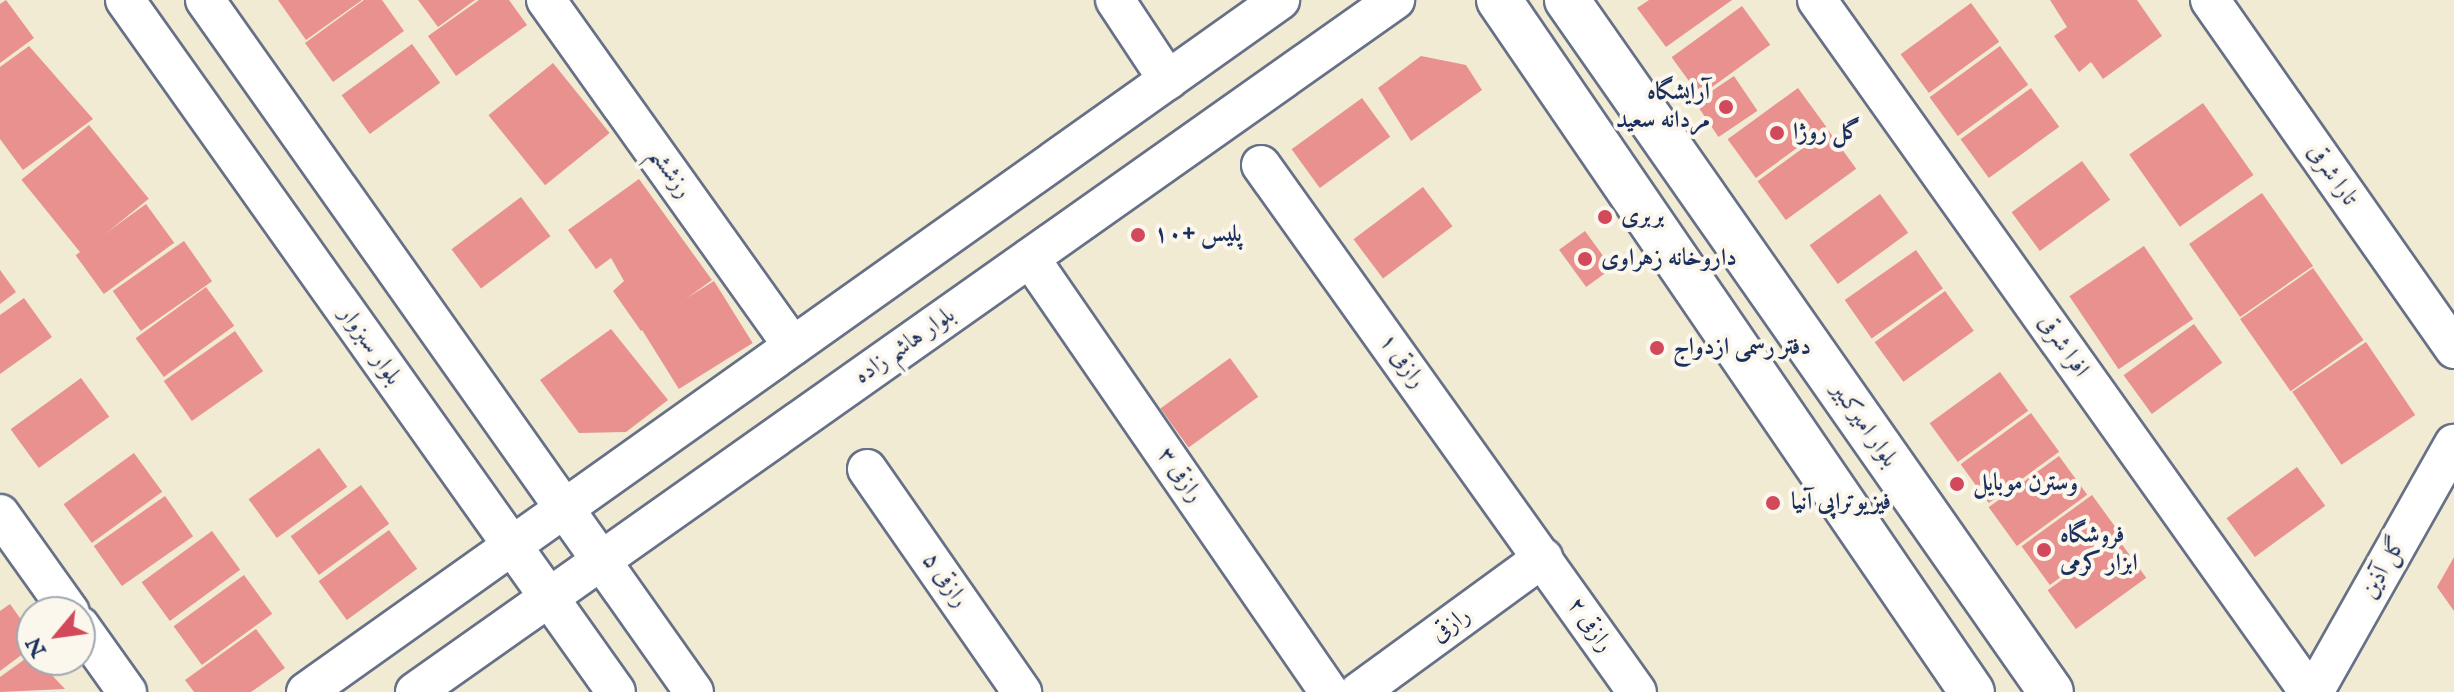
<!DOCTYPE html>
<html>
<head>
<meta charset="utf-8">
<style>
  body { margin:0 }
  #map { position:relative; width:2454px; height:692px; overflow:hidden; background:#f1ebd4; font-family:"IM FELL English",Amiri,serif }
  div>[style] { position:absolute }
  .building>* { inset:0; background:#e9918f; transform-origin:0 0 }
  .roads { filter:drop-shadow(2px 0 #667187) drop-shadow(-2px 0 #667187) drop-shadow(0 2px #667187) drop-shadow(0 -2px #667187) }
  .minor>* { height:38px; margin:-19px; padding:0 19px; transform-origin:19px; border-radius:19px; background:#fff }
  .major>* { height:44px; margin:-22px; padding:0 22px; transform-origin:22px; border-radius:22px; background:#fff }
  .dots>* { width:22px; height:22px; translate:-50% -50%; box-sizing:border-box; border:4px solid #fbf7ec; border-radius:50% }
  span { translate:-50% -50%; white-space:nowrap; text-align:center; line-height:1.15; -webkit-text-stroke:8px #fbf7ec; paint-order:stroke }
  .poi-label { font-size:24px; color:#1b2f5e; font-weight:700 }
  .right { translate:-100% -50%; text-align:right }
  .left { translate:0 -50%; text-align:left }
  .street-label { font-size:24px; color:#1b2f5e }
  .north { position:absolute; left:16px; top:596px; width:80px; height:80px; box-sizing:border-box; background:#fbf7ec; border:2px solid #a1a7b3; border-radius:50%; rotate:241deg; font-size:22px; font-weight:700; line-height:32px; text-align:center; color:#1b2f5e }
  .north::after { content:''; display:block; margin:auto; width:28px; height:36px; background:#d1495b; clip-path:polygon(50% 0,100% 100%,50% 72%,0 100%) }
</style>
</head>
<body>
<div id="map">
  <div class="building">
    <i style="clip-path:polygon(6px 0,34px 38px,0 63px,0 4px)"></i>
    <i style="clip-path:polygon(278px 0,362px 0,306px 40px)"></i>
    <i style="clip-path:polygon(364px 0,382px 0,404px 31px,333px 82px,305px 43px)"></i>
    <i style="clip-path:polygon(418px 0,475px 0,438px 27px)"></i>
    <i style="clip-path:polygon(479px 0,509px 0,527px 25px,456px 76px,428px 36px)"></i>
    <i style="clip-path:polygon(1649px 0,1732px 0,1666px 47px,1637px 8px)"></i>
    <i style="clip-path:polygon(2050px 0,2137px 0,2162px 36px,2103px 79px,2091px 62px,2079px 72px,2054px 36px,2067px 27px)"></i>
    <i style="left:1971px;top:3px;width:48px;height:87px;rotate:54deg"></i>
    <i style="left:1742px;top:6px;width:48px;height:87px;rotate:54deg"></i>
    <i style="left:412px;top:44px;width:48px;height:87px;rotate:54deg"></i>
    <i style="clip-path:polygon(29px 46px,93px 119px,23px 170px,0 139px,0 67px)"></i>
    <i style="left:2000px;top:46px;width:48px;height:87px;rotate:54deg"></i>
    <i style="clip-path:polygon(1421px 56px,1466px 65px,1482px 90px,1411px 141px,1378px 88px)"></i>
    <i style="left:553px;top:63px;width:90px;height:83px;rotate:51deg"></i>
    <i style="left:1734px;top:76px;width:42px;height:47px;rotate:56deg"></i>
    <i style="left:1798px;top:88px;width:48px;height:87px;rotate:54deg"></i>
    <i style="left:2031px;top:88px;width:48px;height:87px;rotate:54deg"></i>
    <i style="left:1362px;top:98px;width:48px;height:87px;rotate:54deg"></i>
    <i style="left:2203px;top:103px;width:88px;height:90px;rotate:55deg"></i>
    <i style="left:89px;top:125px;width:95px;height:87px;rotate:51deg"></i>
    <i style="left:1828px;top:130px;width:48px;height:87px;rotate:54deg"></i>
    <i style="left:2082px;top:161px;width:48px;height:87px;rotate:54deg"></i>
    <i style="clip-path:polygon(639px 179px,712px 280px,641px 331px,613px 291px,624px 281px,611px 258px,596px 269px,568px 230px)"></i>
    <i style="left:1423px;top:187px;width:49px;height:87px;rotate:53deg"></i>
    <i style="left:2262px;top:193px;width:89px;height:89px;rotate:55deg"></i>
    <i style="left:1880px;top:194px;width:48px;height:87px;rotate:54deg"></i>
    <i style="left:521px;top:197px;width:49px;height:87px;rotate:53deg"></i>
    <i style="left:146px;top:204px;width:48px;height:87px;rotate:54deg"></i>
    <i style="left:1585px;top:231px;width:46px;height:32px;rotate:54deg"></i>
    <i style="left:184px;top:241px;width:49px;height:87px;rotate:55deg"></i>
    <i style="left:2144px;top:246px;width:88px;height:90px;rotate:56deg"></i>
    <i style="left:1916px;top:250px;width:47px;height:87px;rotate:55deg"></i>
    <i style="left:2313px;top:268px;width:88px;height:89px;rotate:55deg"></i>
    <i style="clip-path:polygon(0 270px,16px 292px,0 304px)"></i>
    <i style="left:714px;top:281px;width:73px;height:87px;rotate:58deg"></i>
    <i style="left:206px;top:287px;width:48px;height:87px;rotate:54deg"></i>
    <i style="left:1945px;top:291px;width:49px;height:87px;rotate:54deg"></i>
    <i style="clip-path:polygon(24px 298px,52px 337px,0 374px,0 315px)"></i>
    <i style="left:2194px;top:324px;width:48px;height:87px;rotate:54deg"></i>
    <i style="clip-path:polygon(611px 329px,668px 400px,626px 432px,579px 433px,540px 380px)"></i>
    <i style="left:235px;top:331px;width:49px;height:87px;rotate:55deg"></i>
    <i style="left:2366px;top:342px;width:88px;height:89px;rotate:56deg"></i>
    <i style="left:1230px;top:358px;width:48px;height:86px;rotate:54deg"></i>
    <i style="left:2000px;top:372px;width:48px;height:87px;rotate:54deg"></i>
    <i style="left:81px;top:378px;width:48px;height:87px;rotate:54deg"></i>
    <i style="left:2031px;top:413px;width:48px;height:87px;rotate:54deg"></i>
    <i style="left:319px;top:448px;width:48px;height:87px;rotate:54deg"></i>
    <i style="left:134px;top:453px;width:48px;height:87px;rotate:54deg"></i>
    <i style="left:2059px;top:456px;width:48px;height:87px;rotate:54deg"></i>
    <i style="left:2297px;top:467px;width:48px;height:87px;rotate:54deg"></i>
    <i style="left:361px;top:485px;width:48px;height:87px;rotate:54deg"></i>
    <i style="left:2092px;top:495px;width:48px;height:87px;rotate:54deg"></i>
    <i style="left:165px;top:496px;width:49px;height:87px;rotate:55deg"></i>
    <i style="left:389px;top:530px;width:48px;height:87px;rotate:54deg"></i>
    <i style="left:212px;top:531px;width:48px;height:87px;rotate:54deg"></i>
    <i style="left:2118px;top:539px;width:48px;height:87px;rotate:54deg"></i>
    <i style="clip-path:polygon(2454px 557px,2454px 611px,2437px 587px)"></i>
    <i style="left:244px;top:575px;width:48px;height:87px;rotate:54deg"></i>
    <i style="clip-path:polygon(10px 604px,32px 635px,32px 647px,0 671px,0 611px)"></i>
    <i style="clip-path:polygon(256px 629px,285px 668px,251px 692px,194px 692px,185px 680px)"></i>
    <i style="clip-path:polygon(32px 654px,65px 689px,0 692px,0 677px)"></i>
  </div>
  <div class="roads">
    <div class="minor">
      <i style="left:125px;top:0;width:848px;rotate:54.64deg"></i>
      <i style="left:205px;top:0;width:847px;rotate:54.75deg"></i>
      <i style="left:546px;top:0;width:425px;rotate:54.5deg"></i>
      <i style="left:1115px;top:0;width:96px;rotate:56.5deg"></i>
      <i style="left:1817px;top:0;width:849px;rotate:54.59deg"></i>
      <i style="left:2210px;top:0;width:426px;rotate:55deg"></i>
      <i style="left:1261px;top:165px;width:647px;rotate:54.49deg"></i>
      <i style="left:1030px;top:258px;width:527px;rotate:55.44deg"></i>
      <i style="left:867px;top:469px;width:272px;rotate:55.2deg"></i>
      <i style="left:0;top:514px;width:120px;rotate:54.5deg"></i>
      <i style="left:80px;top:626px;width:81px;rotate:54.5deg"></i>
      <i style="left:306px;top:692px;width:1195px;rotate:-35.39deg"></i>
      <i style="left:415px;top:692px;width:1200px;rotate:-35.23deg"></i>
      <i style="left:1359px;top:692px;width:228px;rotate:-36.1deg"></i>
      <i style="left:2314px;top:692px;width:285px;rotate:-60.6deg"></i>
    </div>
    <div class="major">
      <i style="left:1499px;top:0;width:838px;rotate:55.65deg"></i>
      <i style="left:1567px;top:0;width:844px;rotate:55.03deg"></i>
    </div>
  </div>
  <div class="dots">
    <i style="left:1726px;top:107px;background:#d1495b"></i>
    <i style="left:1777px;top:133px;background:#d1495b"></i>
    <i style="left:1605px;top:217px;background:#d1495b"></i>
    <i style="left:1138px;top:235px;background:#d1495b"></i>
    <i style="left:1585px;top:259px;background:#d1495b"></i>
    <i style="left:1657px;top:348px;background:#d1495b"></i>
    <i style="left:1957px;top:484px;background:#d1495b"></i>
    <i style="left:1773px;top:503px;background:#d1495b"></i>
    <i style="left:2044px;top:550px;background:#d1495b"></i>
  </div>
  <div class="poi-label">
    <span class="right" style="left:1710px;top:107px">آرایشگاه<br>مردانه سعید</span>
    <span class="left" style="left:1793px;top:133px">گل روژا</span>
    <span class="left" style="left:1621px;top:217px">بربری</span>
    <span class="left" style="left:1154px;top:235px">پلیس +۱۰</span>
    <span class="left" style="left:1601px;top:259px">داروخانه زهراوی</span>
    <span class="left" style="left:1673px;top:348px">دفتر رسمی ازدواج</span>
    <span class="left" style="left:1973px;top:484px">وسترن موبایل</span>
    <span class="left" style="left:1791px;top:503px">فیزیوتراپی آنیا</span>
    <span class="left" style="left:2060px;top:550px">فروشگاه<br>ابزار کرمی</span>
  </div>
  <div class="street-label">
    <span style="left:670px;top:173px;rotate:55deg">رزششم</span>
    <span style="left:2332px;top:175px;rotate:55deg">تارا شرقی</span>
    <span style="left:370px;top:346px;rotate:55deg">بلوار سبزوار</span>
    <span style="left:905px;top:346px;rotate:-35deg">بلوار هاشم زاده</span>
    <span style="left:2063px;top:346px;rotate:55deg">افرا شرقی</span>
    <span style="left:1402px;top:361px;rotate:54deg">رازقی ۱</span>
    <span style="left:1864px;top:425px;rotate:55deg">بلوار امیرکبیر</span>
    <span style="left:1180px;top:475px;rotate:55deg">رازقی ۳</span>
    <span style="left:2384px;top:568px;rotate:-61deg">گل آذین</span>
    <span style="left:945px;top:580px;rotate:55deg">رازقی ۵</span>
    <span style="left:1451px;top:625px;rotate:-36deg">رازقی</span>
    <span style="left:1590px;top:625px;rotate:55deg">رازقی ۲</span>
  </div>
  <div class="north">N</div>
</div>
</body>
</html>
